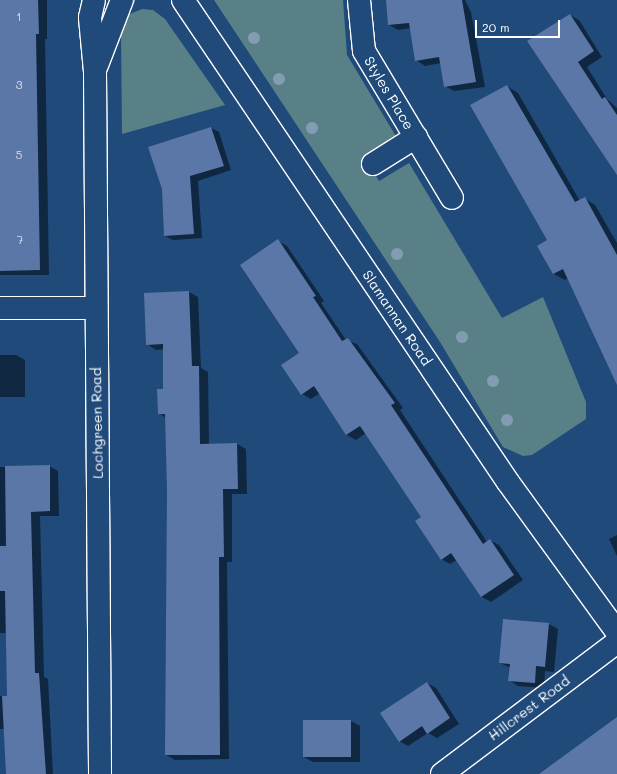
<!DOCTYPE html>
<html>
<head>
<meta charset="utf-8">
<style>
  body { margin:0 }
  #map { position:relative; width:617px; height:774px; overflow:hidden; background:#1f4a7a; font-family:Mali,sans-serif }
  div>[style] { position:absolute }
  .green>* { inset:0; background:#598087 }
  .shadow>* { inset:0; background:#0007 }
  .building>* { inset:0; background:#5a77a8; transform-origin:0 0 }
  .roads { filter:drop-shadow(1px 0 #fff) drop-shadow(-1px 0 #fff) drop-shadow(0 1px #fff) drop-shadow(0 -1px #fff) }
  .minor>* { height:22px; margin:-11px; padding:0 11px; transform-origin:11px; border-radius:11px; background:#1f4a7a }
  .tertiary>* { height:22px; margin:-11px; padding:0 11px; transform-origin:11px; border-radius:11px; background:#1f4a7a }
  .secondary>* { height:22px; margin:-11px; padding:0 11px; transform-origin:11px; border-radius:11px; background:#1f4a7a }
  .trees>* { width:12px; height:12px; margin:-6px; border-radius:50%; background:#849cb3 }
  span { translate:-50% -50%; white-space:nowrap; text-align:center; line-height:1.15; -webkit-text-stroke:3.5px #1f4a7a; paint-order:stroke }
  .number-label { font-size:12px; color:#d6dde9 }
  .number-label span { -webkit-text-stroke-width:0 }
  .street-label { font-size:14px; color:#fff }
  .scale { position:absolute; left:475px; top:20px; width:85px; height:18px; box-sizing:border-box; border:2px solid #fff; border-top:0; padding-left:5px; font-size:12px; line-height:14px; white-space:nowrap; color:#fff; -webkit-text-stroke:3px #1f4a7a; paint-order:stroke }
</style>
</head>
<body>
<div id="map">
  <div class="green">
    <i style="clip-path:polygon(214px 0,343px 0,347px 55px,397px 138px,365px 158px,379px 181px,409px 163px,502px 318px,543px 297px,586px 402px,586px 419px,532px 455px,523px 456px,503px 447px,440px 342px)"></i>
    <i style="clip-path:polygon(142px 9px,153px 10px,165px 19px,225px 105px,122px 134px,121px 32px,130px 14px)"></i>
  </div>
  <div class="shadow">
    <i style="clip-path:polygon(0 0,47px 0,47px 39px,45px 39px,49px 275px,0 275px)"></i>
    <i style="clip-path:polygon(387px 0,465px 0,471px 12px,485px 87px,454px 91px,445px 86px,441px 63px,425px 66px,416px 60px,411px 28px,398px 30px,389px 25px)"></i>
    <i style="clip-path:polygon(570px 15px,579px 20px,602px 57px,587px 67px,607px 99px,617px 108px,617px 174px,529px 41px)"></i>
    <i style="clip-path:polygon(507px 86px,518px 93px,580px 201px,584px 198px,595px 205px,617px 243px,617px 382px,568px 278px,565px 280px,554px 274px,539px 246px,549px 240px)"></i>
    <i style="clip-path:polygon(211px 128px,219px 132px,231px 170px,198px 181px,202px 238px,173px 240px,165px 236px,163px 189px)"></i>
    <i style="clip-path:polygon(278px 241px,287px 246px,324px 301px,321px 303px,346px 340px,357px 344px,403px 408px,400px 410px,487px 542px,490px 540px,499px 545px,523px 580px,491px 602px,482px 597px,457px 560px,450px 564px,441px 559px,422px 517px,366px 433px,356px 440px,347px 435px,320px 393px,311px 399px,302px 394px,301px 353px)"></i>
    <i style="clip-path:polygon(189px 292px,198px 297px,201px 368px,208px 372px,209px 444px,237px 444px,246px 449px,247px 494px,232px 494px,232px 562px,227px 562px,229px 759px,175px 760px,166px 755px,169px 577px,166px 418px,159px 413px,164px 390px,164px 349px,156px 350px,147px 344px)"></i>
    <i style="clip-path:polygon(0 355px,16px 355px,25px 360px,25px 397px,0 397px)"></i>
    <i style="clip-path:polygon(49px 466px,58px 471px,59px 516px,40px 516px,44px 677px,48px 679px,53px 774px,7px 774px,6px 729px,0 729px,0 696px,8px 696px,7px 633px,0 633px,0 467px)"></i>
    <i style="clip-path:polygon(617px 535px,617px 556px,609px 539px)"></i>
    <i style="clip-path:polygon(549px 624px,558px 629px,554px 672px,545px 671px,544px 688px,518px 686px,509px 680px,511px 668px,500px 663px)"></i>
    <i style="clip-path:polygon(427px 683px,436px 688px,459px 724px,437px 738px,428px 733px,408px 746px,399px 741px)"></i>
    <i style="clip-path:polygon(351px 721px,360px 726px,360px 762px,313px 762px,304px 757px)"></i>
  </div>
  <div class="building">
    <i style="clip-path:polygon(0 0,38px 0,39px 34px,36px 34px,40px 270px,0 271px)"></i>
    <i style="clip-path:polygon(386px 0,462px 0,476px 82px,444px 87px,439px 57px,415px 61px,409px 23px,388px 25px)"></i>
    <i style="clip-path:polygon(570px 14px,594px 51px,578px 62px,602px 99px,605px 97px,617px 115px,617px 175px,527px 41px)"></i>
    <i style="clip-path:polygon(507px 85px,575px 202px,585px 197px,617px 255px,617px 385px,563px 269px,553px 274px,537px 246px,547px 240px,470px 105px)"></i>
    <i style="clip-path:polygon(211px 127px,224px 166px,190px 176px,194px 234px,164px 236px,162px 189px,148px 147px)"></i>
    <i style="clip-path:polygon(278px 239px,316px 296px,313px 297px,342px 341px,348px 338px,395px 403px,391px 405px,483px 544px,490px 539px,514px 575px,481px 597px,451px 553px,441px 560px,415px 521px,421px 517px,360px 426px,346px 435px,314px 386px,301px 395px,281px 365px,299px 353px,240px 265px)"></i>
    <i style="clip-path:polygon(189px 291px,192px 366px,199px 366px,200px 444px,237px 443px,238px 489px,223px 489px,224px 557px,219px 557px,220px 755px,165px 755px,167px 490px,165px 414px,158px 414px,157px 389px,163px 389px,163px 344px,146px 345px,144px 293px)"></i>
    <i style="clip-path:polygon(50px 465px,50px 511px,31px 512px,35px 673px,39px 673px,46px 774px,6px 774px,2px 696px,7px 696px,5px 591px,0 591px,0 546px,6px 546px,5px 466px)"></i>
    <i style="clip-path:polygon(503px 619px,549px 623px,545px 667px,536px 666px,535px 683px,508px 681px,510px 664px,499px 663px)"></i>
    <i style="clip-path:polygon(427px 682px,450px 718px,427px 734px,422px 726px,399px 742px,380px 713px)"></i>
    <i style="clip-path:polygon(617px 717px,617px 774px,539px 774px)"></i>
    <i style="left:303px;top:720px;width:48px;height:37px"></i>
  </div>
  <div class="roads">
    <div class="minor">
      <i style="left:359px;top:0;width:51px;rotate:84.4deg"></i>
      <i style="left:364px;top:51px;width:171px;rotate:59.1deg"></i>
      <i style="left:373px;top:164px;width:51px;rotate:-32.1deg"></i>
      <i style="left:0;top:308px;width:96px"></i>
      <i style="left:442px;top:774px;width:219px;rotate:-37deg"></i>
    </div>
    <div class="tertiary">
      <i style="left:94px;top:0;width:18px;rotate:103deg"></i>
      <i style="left:90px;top:18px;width:54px;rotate:84.7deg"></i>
      <i style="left:95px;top:72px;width:702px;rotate:89.59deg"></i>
      <i style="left:97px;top:65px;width:70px;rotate:-69deg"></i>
    </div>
    <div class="secondary">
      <i style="left:183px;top:0;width:581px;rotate:56.01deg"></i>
      <i style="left:508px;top:482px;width:185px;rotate:54deg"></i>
    </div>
  </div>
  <div class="trees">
    <i style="left:254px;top:38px"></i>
    <i style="left:279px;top:79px"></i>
    <i style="left:312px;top:128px"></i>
    <i style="left:397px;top:254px"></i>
    <i style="left:462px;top:337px"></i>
    <i style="left:493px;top:381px"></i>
    <i style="left:507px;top:420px"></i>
  </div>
  <div class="number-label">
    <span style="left:19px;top:17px">1</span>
    <span style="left:19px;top:85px">3</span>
    <span style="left:19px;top:155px">5</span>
    <span style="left:20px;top:240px">7</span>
  </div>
  <div class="street-label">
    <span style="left:389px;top:93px;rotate:59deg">Styles Place</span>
    <span style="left:397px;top:318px;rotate:56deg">Slamannan Road</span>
    <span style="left:97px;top:423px;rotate:-91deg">Lochgreen Road</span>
    <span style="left:529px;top:708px;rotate:-37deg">Hillcrest Road</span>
  </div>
  <div class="scale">20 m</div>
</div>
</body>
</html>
